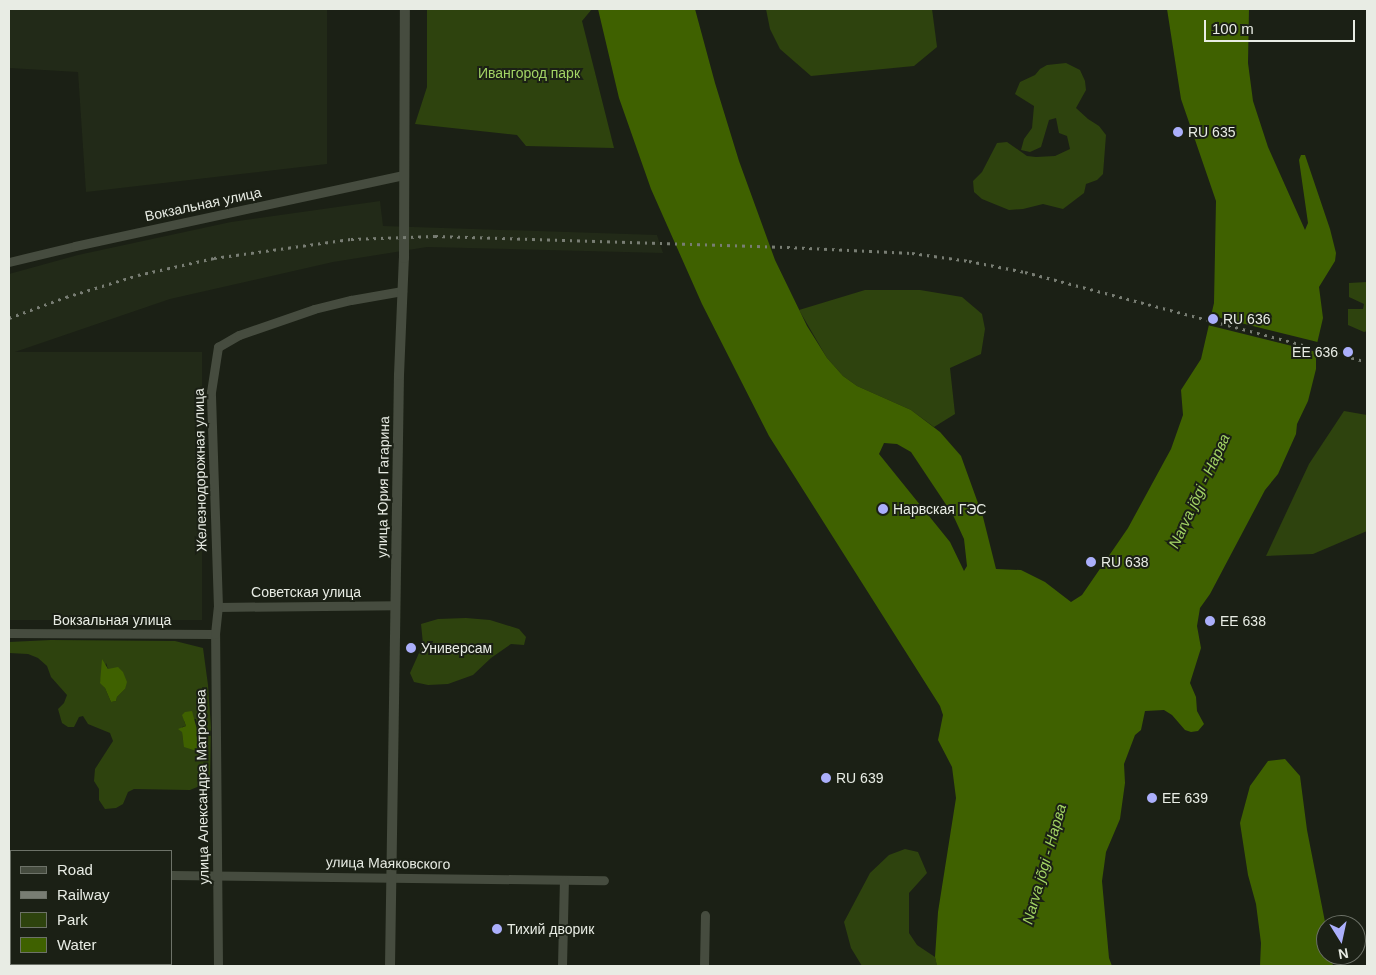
<!DOCTYPE html>
<html>
<head>
<meta charset="utf-8">
<style>
  body { margin:0 }
  #map { position:relative; width:1376px; height:975px; overflow:hidden; background:#1b2015; font-family:Helvetica,sans-serif }
  div>[style] { position:absolute }
  .built>* { inset:0; background:#222a18; transform-origin:0 0 }
  .green>* { inset:0; background:#2e430e }
  .water>* { inset:0; background:#3f6100 }
  .pier>* { inset:0; background:#1b2015; transform-origin:0 0 }
  .minor>* { height:9px; margin:-4.5px; padding:0 4.5px; transform-origin:4.5px; border-radius:4.5px; background:#464c3f }
  .tertiary>* { height:10px; margin:-5px; padding:0 5px; transform-origin:5px; border-radius:5px; background:#464c3f }
  .rail>* { height:3px; margin-top:-1.5px; transform-origin:0; background:repeating-linear-gradient(90deg,#787d73 0 2.5px,transparent 0 7.5px) }
  .dots>* { width:14px; height:14px; translate:-50% -50%; box-sizing:border-box; border:2px solid #1b2015; border-radius:50% }
  span { translate:-50% -50%; white-space:nowrap; text-align:center; line-height:1.15; -webkit-text-stroke:4px #1b2015; paint-order:stroke }
  .park-label { font-size:14px; color:#a2d364 }
  .poi-label { font-size:14px; color:#e8ece4 }
  .left { translate:0 -50%; text-align:left }
  .right { translate:-100% -50%; text-align:right }
  .street-label { font-size:14px; color:#e8ece4 }
  .water-label { font-size:15px; color:#a2d364; font-style:italic }
  .frame { position:absolute; inset:0; border:10px solid #e8ece4; pointer-events:none }
  .legend { position:absolute; left:10px; top:850px; width:162px; height:115px; box-sizing:border-box; background:#1b2015; border:1px solid #6d7268; margin:0; padding:6px 9px; list-style:none; font-size:15px; color:#e8ece4 }
  .legend li { display:flex; align-items:center; gap:10px; height:25px }
  .legend b { width:25px; border:1px solid #6d7268 }
  .north { position:absolute; left:1316px; top:915px; width:50px; height:50px; box-sizing:border-box; background:#1b2015; border:1px solid #6d7268; border-radius:50%; rotate:170deg; font-size:14px; font-weight:700; line-height:20px; text-align:center; color:#e8ece4 }
  .north::after { content:''; display:block; margin:auto; width:18px; height:22px; background:#abaffb; clip-path:polygon(50% 0,100% 100%,50% 72%,0 100%) }
  .scale { position:absolute; left:1204px; top:20px; width:151px; height:22px; box-sizing:border-box; border:2px solid #e8ece4; border-top:0; padding-left:6px; font-size:15px; line-height:18px; white-space:nowrap; color:#e8ece4; -webkit-text-stroke:4px #1b2015; paint-order:stroke }
</style>
</head>
<body>
<div id="map">
  <div class="built">
    <i style="clip-path:polygon(9px 9px,327px 9px,327px 164px,86px 192px,78px 72px,9px 68px)"></i>
    <i style="clip-path:polygon(380px 201px,383px 226px,657px 235px,663px 253px,427px 247px,333px 262px,170px 299px,9px 354px,9px 274px,78px 255px,231px 222px)"></i>
    <i style="left:202px;top:352px;width:268px;height:195px;rotate:90deg"></i>
  </div>
  <div class="green">
    <i style="clip-path:polygon(427px 9px,592px 9px,582px 21px,614px 148px,526px 146px,517px 135px,415px 124px,427px 87px)"></i>
    <i style="clip-path:polygon(766px 9px,932px 9px,937px 47px,914px 66px,811px 76px,780px 49px,770px 29px)"></i>
    <i style="clip-path:polygon(1066px 63px,1080px 70px,1085px 81px,1086px 90px,1076px 108px,1088px 119px,1099px 126px,1106px 135px,1103px 174px,1097px 180px,1086px 184px,1084px 193px,1063px 209px,1043px 204px,1023px 209px,1009px 210px,982px 199px,974px 192px,973px 181px,982px 172px,997px 143px,1007px 142px,1027px 156px,1036px 157px,1055px 156px,1070px 149px,1067px 136px,1059px 133px,1056px 118px,1049px 120px,1041px 147px,1030px 152px,1021px 150px,1024px 139px,1032px 128px,1034px 106px,1015px 94px,1020px 82px,1035px 75px,1040px 69px,1047px 65px)"></i>
    <i style="clip-path:polygon(1367px 282px,1367px 331px,1364px 332px,1348px 325px,1348px 309px,1363px 309px,1364px 304px,1349px 297px,1349px 283px)"></i>
    <i style="clip-path:polygon(865px 290px,920px 290px,962px 297px,982px 314px,985px 329px,981px 354px,950px 368px,955px 414px,934px 427px,911px 410px,857px 386px,843px 376px,827px 358px,799px 310px)"></i>
    <i style="clip-path:polygon(1344px 411px,1367px 415px,1367px 531px,1313px 554px,1266px 556px,1309px 464px)"></i>
    <i style="clip-path:polygon(466px 618px,490px 620px,519px 629px,526px 637px,524px 645px,511px 644px,491px 658px,473px 675px,448px 684px,428px 685px,414px 682px,410px 673px,423px 644px,421px 624px,438px 619px)"></i>
    <i style="clip-path:polygon(evenodd,51px 640px,175px 641px,203px 648px,208px 685px,211px 727px,210px 780px,207px 783px,190px 790px,134px 789px,128px 792px,123px 804px,116px 808px,105px 809px,99px 800px,99px 789px,94px 781px,95px 769px,113px 741px,110px 733px,88px 724px,83px 716px,79px 717px,74px 727px,68px 727px,62px 723px,58px 709px,64px 703px,67px 695px,51px 677px,47px 666px,38px 658px,28px 654px,9px 653px,9px 642px,51px 640px,106px 663px,108px 669px,125px 689px,117px 697px,116px 701px,111px 702px,105px 688px,100px 682px,106px 663px,51px 640px,196px 719px,198px 736px,202px 748px,183px 740px,182px 727px,186px 726px,184px 721px,196px 719px)"></i>
    <i style="clip-path:polygon(905px 849px,918px 852px,927px 873px,909px 893px,909px 933px,917px 945px,935px 957px,937px 966px,862px 966px,851px 948px,844px 922px,870px 873px,889px 855px)"></i>
  </div>
  <div class="water">
    <i style="clip-path:polygon(evenodd,598px 9px,695px 9px,715px 83px,739px 161px,775px 260px,807px 326px,827px 358px,843px 376px,857px 386px,911px 410px,940px 432px,961px 456px,983px 517px,996px 569px,1021px 570px,1045px 582px,1071px 602px,1082px 595px,1128px 528px,1171px 449px,1183px 415px,1181px 390px,1201px 359px,1214px 303px,1216px 201px,1181px 99px,1167px 9px,1249px 9px,1248px 63px,1253px 101px,1268px 147px,1305px 230px,1308px 223px,1299px 160px,1301px 155px,1305px 155px,1330px 229px,1336px 253px,1335px 261px,1319px 287px,1323px 318px,1316px 348px,1316px 369px,1308px 401px,1297px 424px,1296px 434px,1278px 474px,1265px 490px,1210px 594px,1200px 608px,1197px 626px,1201px 648px,1190px 683px,1196px 697px,1197px 711px,1204px 724px,1198px 731px,1191px 732px,1185px 730px,1172px 715px,1164px 710px,1145px 711px,1141px 730px,1135px 735px,1124px 764px,1125px 783px,1120px 819px,1106px 852px,1102px 881px,1109px 958px,1112px 966px,937px 966px,935px 957px,938px 912px,956px 798px,952px 767px,938px 740px,943px 715px,940px 706px,769px 436px,702px 304px,651px 189px,619px 98px,598px 9px,884px 443px,897px 444px,911px 452px,953px 515px,964px 539px,967px 566px,964px 571px,950px 542px,879px 454px,884px 443px)"></i>
    <i style="clip-path:polygon(102px 659px,108px 669px,118px 667px,123px 672px,127px 682px,125px 689px,117px 697px,116px 701px,111px 702px,105px 688px,100px 683px)"></i>
    <i style="clip-path:polygon(192px 711px,202px 748px,200px 752px,184px 747px,182px 732px,178px 729px,186px 726px,182px 715px,185px 712px)"></i>
    <i style="clip-path:polygon(1285px 759px,1300px 776px,1307px 830px,1326px 927px,1326px 955px,1331px 955px,1333px 966px,1260px 966px,1261px 943px,1256px 904px,1248px 875px,1240px 823px,1250px 786px,1268px 761px)"></i>
  </div>
  <div class="pier">
    <i style="left:1209px;top:315px;width:114px;height:10px;rotate:14deg"></i>
  </div>
  <div class="minor">
    <i style="left:9px;top:262px;width:68px;rotate:-13.6deg"></i>
    <i style="left:75px;top:246px;width:336px;rotate:-12.2deg"></i>
    <i style="left:218px;top:607px;width:177px;rotate:-0.6deg"></i>
    <i style="left:9px;top:633px;width:206px;rotate:0.3deg"></i>
    <i style="left:171px;top:875px;width:433px;rotate:0.7deg"></i>
    <i style="left:9px;top:878px;width:2px"></i>
    <i style="left:78px;top:964px;width:2px;rotate:90deg"></i>
    <i style="left:218px;top:966px;width:332px;rotate:-90.5deg"></i>
    <i style="left:215px;top:634px;width:27px;rotate:-84deg"></i>
    <i style="left:218px;top:607px;width:215px;rotate:-91.9deg"></i>
    <i style="left:211px;top:392px;width:46px;rotate:-81.2deg"></i>
    <i style="left:218px;top:347px;width:24px;rotate:-30deg"></i>
    <i style="left:239px;top:335px;width:79px;rotate:-19.1deg"></i>
    <i style="left:314px;top:309px;width:38px;rotate:-14deg"></i>
    <i style="left:351px;top:300px;width:52px;rotate:-10deg"></i>
    <i style="left:562px;top:966px;width:86px;rotate:-88.7deg"></i>
    <i style="left:704px;top:966px;width:51px;rotate:-88.9deg"></i>
  </div>
  <div class="tertiary">
    <i style="left:390px;top:966px;width:591px;rotate:-89.13deg"></i>
    <i style="left:399px;top:375px;width:117px;rotate:-87.6deg"></i>
    <i style="left:404px;top:258px;width:249px;rotate:-89.8deg"></i>
  </div>
  <div class="rail">
    <i style="left:9px;top:318px;width:61px;rotate:-20.2deg"></i>
    <i style="left:66px;top:297px;width:75px;rotate:-17deg"></i>
    <i style="left:138px;top:275px;width:78px;rotate:-12.6deg"></i>
    <i style="left:214px;top:258px;width:138px;rotate:-7.9deg"></i>
    <i style="left:351px;top:239px;width:84px;rotate:-2deg"></i>
    <i style="left:435px;top:236px;width:352px;rotate:1.8deg"></i>
    <i style="left:787px;top:247px;width:125px;rotate:2.7deg"></i>
    <i style="left:912px;top:253px;width:58px;rotate:8deg"></i>
    <i style="left:969px;top:261px;width:57px;rotate:11.1deg"></i>
    <i style="left:1025px;top:272px;width:354px;rotate:14.7deg"></i>
  </div>
  <div class="dots">
    <i style="left:1178px;top:132px;background:#abaffb"></i>
    <i style="left:1213px;top:319px;background:#abaffb"></i>
    <i style="left:1348px;top:352px;background:#abaffb"></i>
    <i style="left:883px;top:509px;background:#abaffb"></i>
    <i style="left:1091px;top:562px;background:#abaffb"></i>
    <i style="left:1210px;top:621px;background:#abaffb"></i>
    <i style="left:411px;top:648px;background:#abaffb"></i>
    <i style="left:826px;top:778px;background:#abaffb"></i>
    <i style="left:1152px;top:798px;background:#abaffb"></i>
    <i style="left:497px;top:929px;background:#abaffb"></i>
  </div>
  <div class="park-label">
    <span style="left:529px;top:73px">Ивангород парк</span>
  </div>
  <div class="poi-label">
    <span class="left" style="left:1188px;top:132px">RU 635</span>
    <span class="left" style="left:1223px;top:319px">RU 636</span>
    <span class="right" style="left:1338px;top:352px">EE 636</span>
    <span class="left" style="left:893px;top:509px">Нарвская ГЭС</span>
    <span class="left" style="left:1101px;top:562px">RU 638</span>
    <span class="left" style="left:1220px;top:621px">EE 638</span>
    <span class="left" style="left:421px;top:648px">Универсам</span>
    <span class="left" style="left:836px;top:778px">RU 639</span>
    <span class="left" style="left:1162px;top:798px">EE 639</span>
    <span class="left" style="left:507px;top:929px">Тихий дворик</span>
  </div>
  <div class="street-label">
    <span style="left:203px;top:204px;rotate:-12deg">Вокзальная улица</span>
    <span style="left:200px;top:470px;rotate:-91deg">Железнодорожная улица</span>
    <span style="left:383px;top:487px;rotate:-89deg">улица Юрия Гагарина</span>
    <span style="left:306px;top:592px">Советская улица</span>
    <span style="left:112px;top:620px">Вокзальная улица</span>
    <span style="left:202px;top:787px;rotate:-91deg">улица Александра Матросова</span>
    <span style="left:388px;top:863px;rotate:1deg">улица Маяковского</span>
  </div>
  <div class="water-label">
    <span style="left:1199px;top:491px;rotate:-65deg">Narva jõgi - Нарва</span>
    <span style="left:1044px;top:864px;rotate:-74deg">Narva jõgi - Нарва</span>
  </div>
  <div class="frame"></div>
  <ul class="legend">
  <li><b style="height:6px;background:#464c3f"></b>Road</li>
  <li><b style="height:6px;background:#787d73"></b>Railway</li>
  <li><b style="height:14px;background:#2e430e"></b>Park</li>
  <li><b style="height:14px;background:#3f6100"></b>Water</li>
  </ul>
  <div class="north">N</div>
  <div class="scale">100 m</div>
</div>
</body>
</html>
